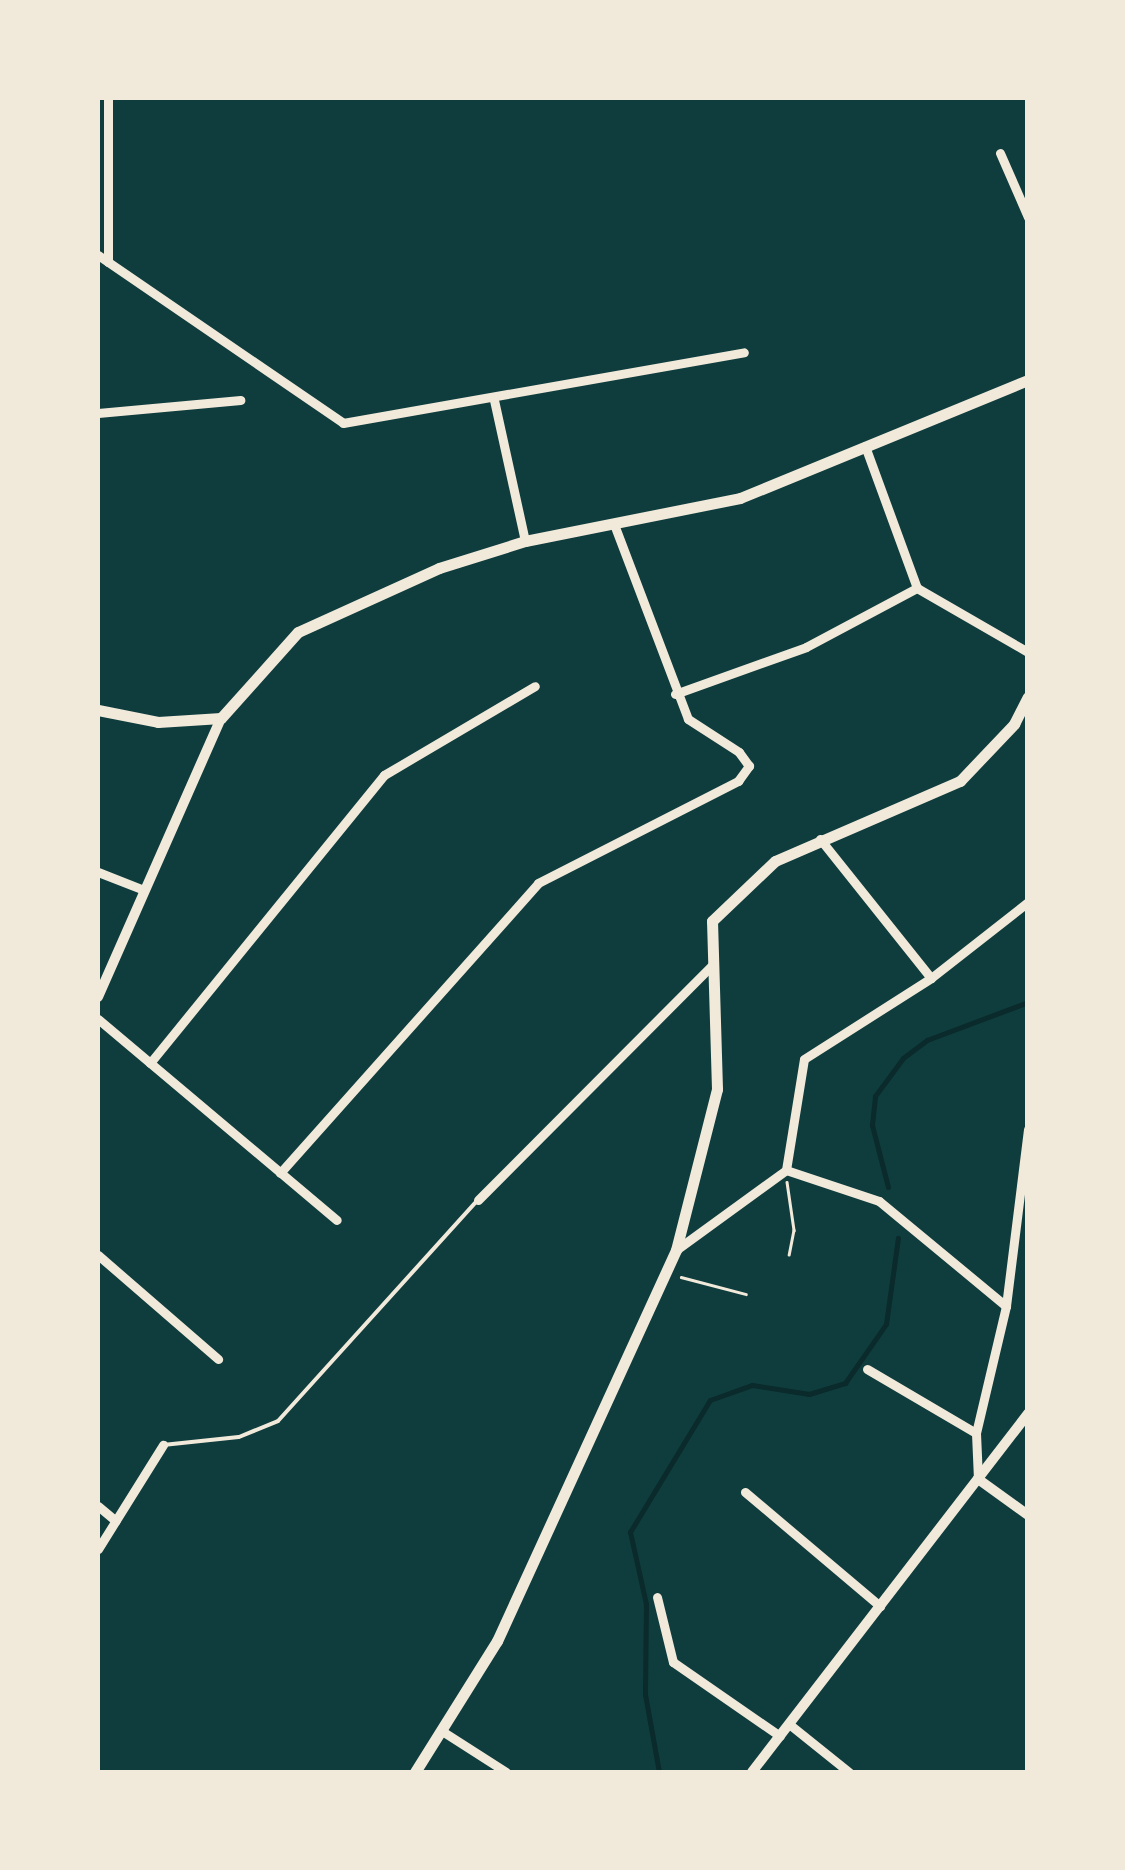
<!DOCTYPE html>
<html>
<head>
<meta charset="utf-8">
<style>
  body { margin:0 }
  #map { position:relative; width:1125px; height:1870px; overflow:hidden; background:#0f3d3e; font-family:"Roboto Serif",serif }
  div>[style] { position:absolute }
  .stream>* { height:5px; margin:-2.5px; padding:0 2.5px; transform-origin:2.5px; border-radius:2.5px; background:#0a2a2b }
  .path>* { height:2.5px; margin:-1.25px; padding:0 1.25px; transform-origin:1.25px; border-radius:1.25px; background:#f1e9da }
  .service>* { height:4px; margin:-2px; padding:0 2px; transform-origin:2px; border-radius:2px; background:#f1e9da }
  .minor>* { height:9px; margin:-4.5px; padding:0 4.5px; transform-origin:4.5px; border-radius:4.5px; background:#f1e9da }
  .tertiary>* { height:10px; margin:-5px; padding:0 5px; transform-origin:5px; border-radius:5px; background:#f1e9da }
  .secondary>* { height:11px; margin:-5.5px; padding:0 5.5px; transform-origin:5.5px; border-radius:5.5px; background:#f1e9da }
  span { translate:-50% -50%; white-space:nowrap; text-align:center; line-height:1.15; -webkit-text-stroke:8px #f1e9da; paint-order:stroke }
  .frame { position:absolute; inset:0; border:100px solid #f1e9da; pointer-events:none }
</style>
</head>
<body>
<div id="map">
  <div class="stream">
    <i style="left:888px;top:1187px;width:64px;rotate:-104.5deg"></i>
    <i style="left:872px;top:1125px;width:29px;rotate:-84deg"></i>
    <i style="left:875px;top:1096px;width:47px;rotate:-53.6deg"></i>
    <i style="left:903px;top:1058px;width:30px;rotate:-37deg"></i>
    <i style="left:927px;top:1040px;width:108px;rotate:-20.6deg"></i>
    <i style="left:659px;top:1772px;width:79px;rotate:-100.2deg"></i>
    <i style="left:645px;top:1694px;width:90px;rotate:-89.4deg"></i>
    <i style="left:646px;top:1604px;width:74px;rotate:-102.5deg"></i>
    <i style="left:630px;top:1532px;width:154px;rotate:-58.8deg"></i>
    <i style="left:710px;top:1400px;width:45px;rotate:-19.7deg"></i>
    <i style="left:752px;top:1385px;width:58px;rotate:9deg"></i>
    <i style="left:809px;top:1394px;width:38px;rotate:-17deg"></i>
    <i style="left:845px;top:1383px;width:72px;rotate:-55.2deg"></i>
    <i style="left:886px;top:1324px;width:87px;rotate:-82.1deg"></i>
  </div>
  <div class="path">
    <i style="left:787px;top:1182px;width:49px;rotate:81.7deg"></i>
    <i style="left:794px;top:1230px;width:25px;rotate:101deg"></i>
    <i style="left:681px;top:1277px;width:67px;rotate:14.7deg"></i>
  </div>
  <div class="service">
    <i style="left:163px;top:1445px;width:76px;rotate:-6deg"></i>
    <i style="left:239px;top:1437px;width:42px;rotate:-22.3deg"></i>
    <i style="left:278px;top:1421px;width:294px;rotate:-47.9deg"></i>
  </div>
  <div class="minor">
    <i style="left:1000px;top:153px;width:70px;rotate:66.4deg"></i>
    <i style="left:98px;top:255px;width:297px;rotate:34.4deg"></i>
    <i style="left:343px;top:423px;width:407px;rotate:-10deg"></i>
    <i style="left:108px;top:262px;width:164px;rotate:-90deg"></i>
    <i style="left:494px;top:400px;width:144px;rotate:77.6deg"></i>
    <i style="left:98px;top:413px;width:143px;rotate:-5.2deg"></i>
    <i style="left:865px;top:446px;width:151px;rotate:69.9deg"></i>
    <i style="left:917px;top:588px;width:128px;rotate:30deg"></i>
    <i style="left:675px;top:694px;width:139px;rotate:-19.7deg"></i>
    <i style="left:806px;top:647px;width:126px;rotate:-28deg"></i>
    <i style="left:820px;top:839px;width:178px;rotate:51.4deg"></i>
    <i style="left:98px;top:872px;width:49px;rotate:21.4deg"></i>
    <i style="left:98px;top:1019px;width:312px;rotate:40.1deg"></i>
    <i style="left:150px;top:1063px;width:371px;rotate:-50.9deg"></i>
    <i style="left:384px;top:775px;width:175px;rotate:-30.5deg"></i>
    <i style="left:786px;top:1170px;width:98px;rotate:18.4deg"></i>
    <i style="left:879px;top:1201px;width:165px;rotate:39.6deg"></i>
    <i style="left:280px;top:1173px;width:388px;rotate:-48.3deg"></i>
    <i style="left:538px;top:883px;width:225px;rotate:-27deg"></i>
    <i style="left:738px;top:781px;width:19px;rotate:-54deg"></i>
    <i style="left:749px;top:766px;width:17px;rotate:-126deg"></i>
    <i style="left:739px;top:752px;width:61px;rotate:-147.1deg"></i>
    <i style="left:688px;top:719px;width:209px;rotate:-110.8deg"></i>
    <i style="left:478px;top:1200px;width:333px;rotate:-45.1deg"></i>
    <i style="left:676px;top:1250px;width:136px;rotate:-36deg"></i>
    <i style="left:786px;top:1170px;width:112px;rotate:-80.8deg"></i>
    <i style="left:804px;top:1059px;width:151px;rotate:-32.5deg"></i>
    <i style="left:931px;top:978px;width:123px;rotate:-38.1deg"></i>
    <i style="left:98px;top:1255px;width:159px;rotate:40.9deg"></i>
    <i style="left:867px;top:1369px;width:126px;rotate:30.4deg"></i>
    <i style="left:978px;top:1479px;width:46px;rotate:-92.5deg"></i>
    <i style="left:976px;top:1433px;width:130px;rotate:-76.7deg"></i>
    <i style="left:1006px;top:1306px;width:178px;rotate:-82.9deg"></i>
    <i style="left:745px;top:1492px;width:177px;rotate:40.2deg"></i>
    <i style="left:98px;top:1506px;width:23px;rotate:40deg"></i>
    <i style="left:98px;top:1549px;width:123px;rotate:-58deg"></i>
    <i style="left:657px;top:1597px;width:67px;rotate:76.2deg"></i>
    <i style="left:673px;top:1662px;width:130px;rotate:34.7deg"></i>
    <i style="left:789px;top:1724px;width:77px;rotate:38.7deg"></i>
    <i style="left:442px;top:1731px;width:76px;rotate:32.6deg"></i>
  </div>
  <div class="tertiary">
    <i style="left:98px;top:997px;width:305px;rotate:-66.2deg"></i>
    <i style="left:978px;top:1479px;width:62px;rotate:35.8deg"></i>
    <i style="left:752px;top:1772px;width:453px;rotate:-52.4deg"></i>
  </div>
  <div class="secondary">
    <i style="left:98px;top:710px;width:61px;rotate:11.3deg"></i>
    <i style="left:158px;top:722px;width:63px;rotate:-3.6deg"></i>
    <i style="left:221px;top:718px;width:115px;rotate:-48.2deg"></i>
    <i style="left:298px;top:632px;width:155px;rotate:-24.4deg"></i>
    <i style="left:439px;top:568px;width:90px;rotate:-17.4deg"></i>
    <i style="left:525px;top:541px;width:219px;rotate:-11.3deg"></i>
    <i style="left:740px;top:498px;width:311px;rotate:-22.3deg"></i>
    <i style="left:415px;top:1772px;width:155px;rotate:-58deg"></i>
    <i style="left:497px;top:1641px;width:430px;rotate:-65.4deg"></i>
    <i style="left:676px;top:1250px;width:166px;rotate:-75.7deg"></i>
    <i style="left:717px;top:1089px;width:168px;rotate:-91.7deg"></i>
    <i style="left:712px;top:921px;width:87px;rotate:-43.6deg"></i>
    <i style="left:775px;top:861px;width:202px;rotate:-23.4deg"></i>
    <i style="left:960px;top:781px;width:79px;rotate:-46.5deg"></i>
    <i style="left:1014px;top:724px;width:30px;rotate:-63deg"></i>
  </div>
  <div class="frame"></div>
</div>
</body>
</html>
